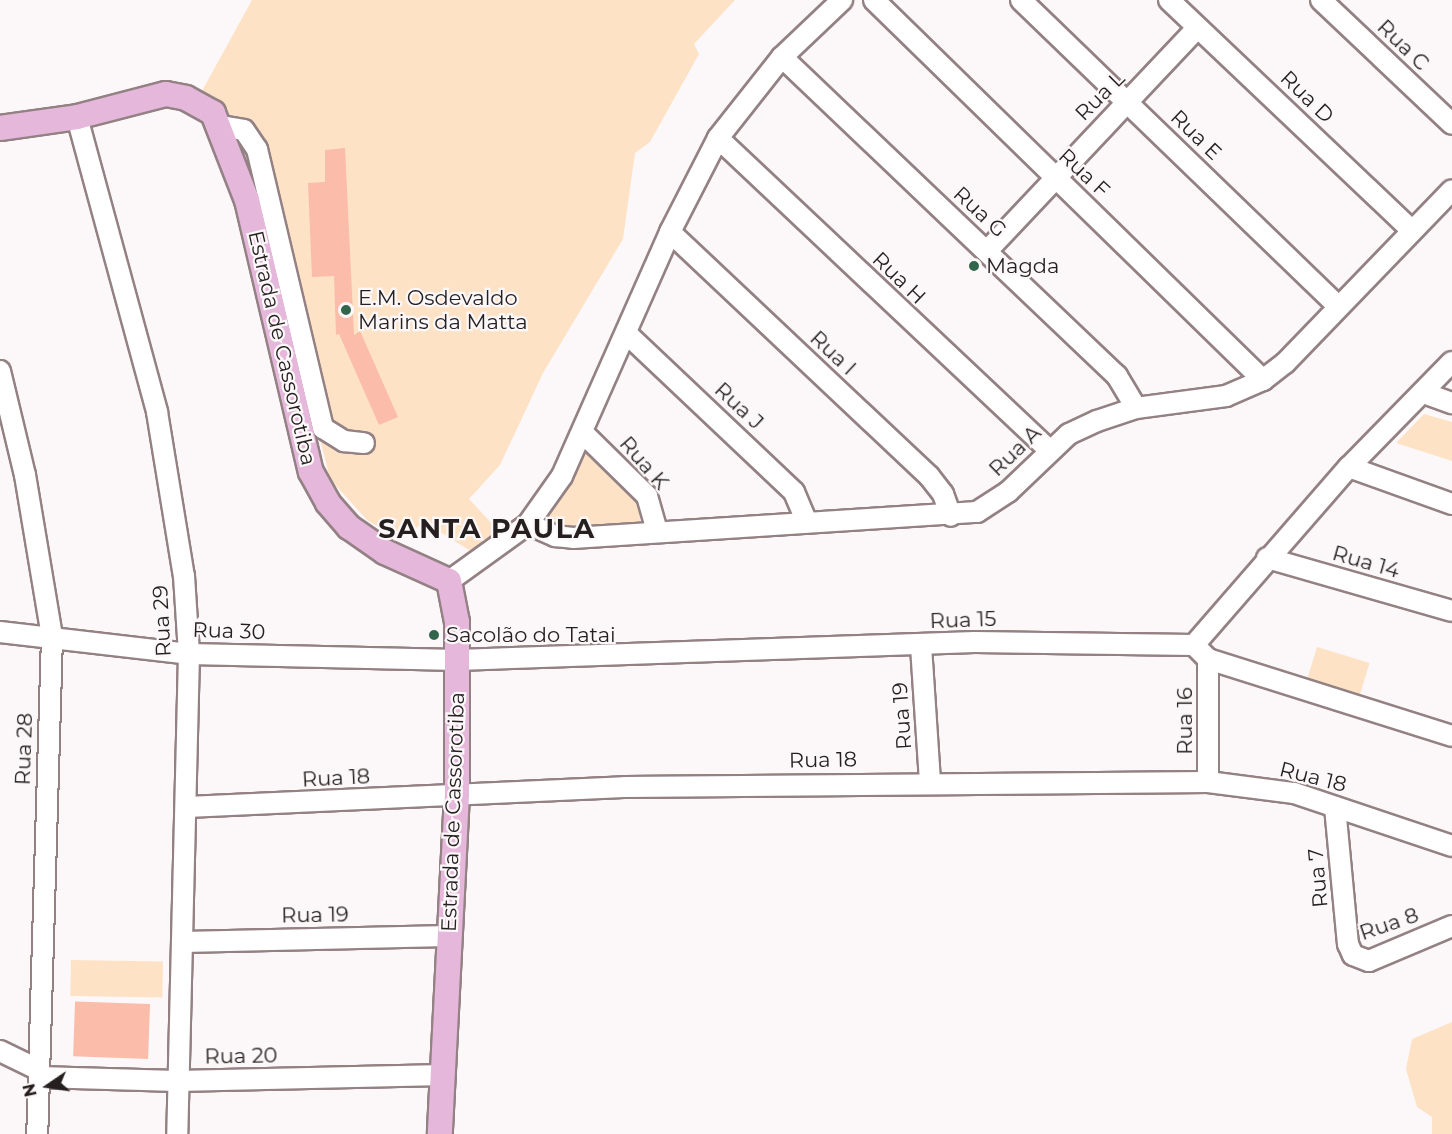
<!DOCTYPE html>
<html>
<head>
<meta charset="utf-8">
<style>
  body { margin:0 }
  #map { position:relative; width:1452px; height:1134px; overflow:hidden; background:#fcf8f9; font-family:Montserrat,sans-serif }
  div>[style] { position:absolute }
  .green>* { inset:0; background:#fde2c6; transform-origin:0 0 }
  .building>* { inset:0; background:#fbbca9; transform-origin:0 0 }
  .roads { filter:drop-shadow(2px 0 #938184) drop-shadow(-2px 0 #938184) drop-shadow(0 2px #938184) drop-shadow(0 -2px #938184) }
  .minor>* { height:20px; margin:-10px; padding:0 10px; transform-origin:10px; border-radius:10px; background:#fff }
  .major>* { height:24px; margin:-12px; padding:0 12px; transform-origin:12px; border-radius:12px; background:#e5b8db }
  .dots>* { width:16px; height:16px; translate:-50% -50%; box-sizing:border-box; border:3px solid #fcf8f9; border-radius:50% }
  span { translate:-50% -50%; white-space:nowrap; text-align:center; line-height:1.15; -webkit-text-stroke:4.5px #fcf8f9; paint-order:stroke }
  .street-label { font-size:21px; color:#261f20 }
  .poi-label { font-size:21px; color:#261f20 }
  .left { translate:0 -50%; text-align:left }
  .district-label { font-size:27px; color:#261f20; font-weight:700; letter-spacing:1.5px }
  .north { position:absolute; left:18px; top:1056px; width:60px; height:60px; -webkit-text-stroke:4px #fcf8f9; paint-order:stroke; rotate:257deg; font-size:16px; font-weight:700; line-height:24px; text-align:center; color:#261f20 }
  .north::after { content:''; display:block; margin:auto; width:21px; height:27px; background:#261f20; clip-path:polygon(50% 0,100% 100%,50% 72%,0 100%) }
</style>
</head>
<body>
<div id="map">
  <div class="green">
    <i style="clip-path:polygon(252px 0,735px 0,694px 44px,699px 54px,650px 142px,635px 153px,623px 239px,543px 373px,500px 465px,469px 499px,496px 528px,484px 546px,469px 550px,424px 522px,400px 540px,367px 520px,330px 479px,244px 134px,197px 100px)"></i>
    <i style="clip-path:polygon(1424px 414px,1452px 422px,1452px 461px,1396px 443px)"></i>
    <i style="clip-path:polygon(587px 448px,644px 503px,639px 526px,595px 532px,547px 527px,551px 501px,575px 457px)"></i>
    <i style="left:1317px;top:647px;width:55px;height:38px;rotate:17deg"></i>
    <i style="left:71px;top:960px;width:92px;height:36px;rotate:1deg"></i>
    <i style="clip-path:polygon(1452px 1022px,1452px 1134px,1432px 1134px,1432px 1117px,1417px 1107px,1406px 1069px,1412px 1039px)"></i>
  </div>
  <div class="building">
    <i style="clip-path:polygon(345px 148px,354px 335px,360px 331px,398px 417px,379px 425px,339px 334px,336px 335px,334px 276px,312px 277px,308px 183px,325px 182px,325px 150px)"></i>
    <i style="left:150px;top:1004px;width:55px;height:75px;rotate:92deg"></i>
  </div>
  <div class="roads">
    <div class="minor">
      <i style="left:874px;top:0;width:544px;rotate:44.33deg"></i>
      <i style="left:1021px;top:0;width:441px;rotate:44deg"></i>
      <i style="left:1169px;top:0;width:334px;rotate:43.5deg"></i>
      <i style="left:1321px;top:0;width:180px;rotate:43.4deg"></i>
      <i style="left:782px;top:57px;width:463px;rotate:43.6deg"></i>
      <i style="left:1117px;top:376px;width:37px;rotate:59deg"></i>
      <i style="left:77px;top:117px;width:306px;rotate:74.8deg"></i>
      <i style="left:157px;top:412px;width:166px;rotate:80.7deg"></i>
      <i style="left:184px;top:576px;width:78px;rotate:86.3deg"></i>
      <i style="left:189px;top:654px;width:480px;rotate:91.4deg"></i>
      <i style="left:220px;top:126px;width:24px;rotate:9deg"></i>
      <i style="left:244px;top:130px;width:23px;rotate:56deg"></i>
      <i style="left:257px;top:149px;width:287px;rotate:76.7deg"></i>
      <i style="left:323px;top:428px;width:25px;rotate:32deg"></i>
      <i style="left:344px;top:441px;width:20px;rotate:6deg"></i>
      <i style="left:718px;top:138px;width:455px;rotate:43.3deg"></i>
      <i style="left:670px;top:232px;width:356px;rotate:43.3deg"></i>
      <i style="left:929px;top:476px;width:23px;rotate:52deg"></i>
      <i style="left:943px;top:494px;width:23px;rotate:70deg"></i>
      <i style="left:987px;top:251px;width:306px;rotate:-46.7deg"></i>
      <i style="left:626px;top:333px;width:231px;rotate:43.4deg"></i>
      <i style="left:794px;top:492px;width:33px;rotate:67deg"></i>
      <i style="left:0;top:371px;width:107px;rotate:76.5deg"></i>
      <i style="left:25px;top:475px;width:164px;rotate:80.5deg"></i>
      <i style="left:52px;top:637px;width:497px;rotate:91.7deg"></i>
      <i style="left:1424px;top:393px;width:30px;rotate:20deg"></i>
      <i style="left:583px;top:433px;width:90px;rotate:44.5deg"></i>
      <i style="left:647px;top:496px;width:35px;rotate:74deg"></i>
      <i style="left:1349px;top:467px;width:109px;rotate:19.8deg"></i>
      <i style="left:528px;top:524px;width:30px;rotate:24deg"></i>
      <i style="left:555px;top:536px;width:18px;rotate:6deg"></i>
      <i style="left:573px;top:538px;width:405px;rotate:-3.7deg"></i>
      <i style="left:977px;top:512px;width:37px;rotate:-33deg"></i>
      <i style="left:1008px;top:492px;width:84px;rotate:-43.6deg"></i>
      <i style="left:1069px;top:434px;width:31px;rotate:-25deg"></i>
      <i style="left:1097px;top:421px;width:41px;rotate:-18.4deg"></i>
      <i style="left:1136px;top:408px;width:91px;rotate:-7.6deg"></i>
      <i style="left:1226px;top:396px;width:40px;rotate:-23.4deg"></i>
      <i style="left:1263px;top:380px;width:28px;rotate:-38deg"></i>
      <i style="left:1285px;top:363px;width:240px;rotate:-46deg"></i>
      <i style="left:1267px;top:558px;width:192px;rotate:16deg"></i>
      <i style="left:449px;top:581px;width:97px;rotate:-35.8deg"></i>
      <i style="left:528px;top:524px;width:59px;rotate:-54.7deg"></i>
      <i style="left:562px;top:476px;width:267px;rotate:-66.1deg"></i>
      <i style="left:670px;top:232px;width:106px;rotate:-62.9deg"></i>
      <i style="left:718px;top:138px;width:103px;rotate:-51.7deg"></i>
      <i style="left:782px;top:57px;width:83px;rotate:-43.5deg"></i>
      <i style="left:0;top:632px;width:190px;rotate:6.6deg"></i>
      <i style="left:189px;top:654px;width:269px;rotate:1.3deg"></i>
      <i style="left:458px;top:660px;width:517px;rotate:-1.99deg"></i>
      <i style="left:975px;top:642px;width:219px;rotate:0.8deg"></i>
      <i style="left:1194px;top:645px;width:20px;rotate:45deg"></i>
      <i style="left:1208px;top:659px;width:256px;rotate:17.5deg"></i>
      <i style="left:1194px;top:645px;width:236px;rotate:-49deg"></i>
      <i style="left:1349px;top:467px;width:147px;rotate:-45.6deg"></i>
      <i style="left:921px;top:646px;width:136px;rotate:86.2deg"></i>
      <i style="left:1208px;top:659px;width:123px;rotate:90deg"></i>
      <i style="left:186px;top:807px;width:439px;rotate:-2.6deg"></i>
      <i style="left:625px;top:787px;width:583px;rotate:-0.49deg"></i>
      <i style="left:1208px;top:782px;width:87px;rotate:7.3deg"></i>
      <i style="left:1294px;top:793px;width:167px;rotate:18.5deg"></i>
      <i style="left:1335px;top:807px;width:138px;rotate:84.6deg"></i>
      <i style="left:1348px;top:944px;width:12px;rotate:66deg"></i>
      <i style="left:1353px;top:955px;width:17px;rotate:21deg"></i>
      <i style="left:1369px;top:961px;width:90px;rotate:-22.9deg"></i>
      <i style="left:182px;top:942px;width:267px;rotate:-1.3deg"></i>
      <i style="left:0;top:1051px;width:43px;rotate:26deg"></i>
      <i style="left:39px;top:1077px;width:138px;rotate:1.7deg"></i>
      <i style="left:177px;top:1081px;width:267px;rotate:-1.3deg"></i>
    </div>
    <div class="major">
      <i style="left:0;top:128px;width:78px;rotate:-8.1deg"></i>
      <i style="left:77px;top:117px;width:92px;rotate:-14.5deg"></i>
      <i style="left:166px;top:94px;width:20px;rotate:11deg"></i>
      <i style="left:186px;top:98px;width:31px;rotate:29deg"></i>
      <i style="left:213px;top:113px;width:93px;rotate:68.7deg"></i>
      <i style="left:247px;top:200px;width:279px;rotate:76.8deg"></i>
      <i style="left:311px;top:472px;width:35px;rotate:61deg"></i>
      <i style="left:328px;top:503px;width:32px;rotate:49deg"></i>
      <i style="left:349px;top:527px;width:44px;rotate:34.8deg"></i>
      <i style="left:385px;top:552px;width:70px;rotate:24.4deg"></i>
      <i style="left:449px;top:581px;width:42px;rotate:79deg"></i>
      <i style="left:457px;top:622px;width:172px;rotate:90deg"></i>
      <i style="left:457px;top:794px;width:340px;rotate:92.9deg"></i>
    </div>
  </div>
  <div class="dots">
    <i style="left:974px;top:266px;background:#31664c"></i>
    <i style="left:346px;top:310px;background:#31664c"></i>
    <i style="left:434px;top:635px;background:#31664c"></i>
  </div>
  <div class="street-label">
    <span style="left:1403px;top:45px;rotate:44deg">Rua C</span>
    <span style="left:1100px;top:96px;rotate:-45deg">Rua L</span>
    <span style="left:1307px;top:97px;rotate:44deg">Rua D</span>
    <span style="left:1196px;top:135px;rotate:44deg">Rua E</span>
    <span style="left:1084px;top:173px;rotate:43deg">Rua F</span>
    <span style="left:980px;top:212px;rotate:43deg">Rua G</span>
    <span style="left:899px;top:278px;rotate:44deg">Rua H</span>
    <span style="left:282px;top:348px;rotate:77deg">Estrada de Cassorotiba</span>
    <span style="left:833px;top:353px;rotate:43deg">Rua I</span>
    <span style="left:739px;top:406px;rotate:43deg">Rua J</span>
    <span style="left:1015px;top:451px;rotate:-44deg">Rua A</span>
    <span style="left:644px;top:463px;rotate:49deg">Rua K</span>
    <span style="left:1366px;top:562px;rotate:16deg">Rua 14</span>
    <span style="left:963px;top:620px;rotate:-2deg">Rua 15</span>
    <span style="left:162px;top:621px;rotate:-93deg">Rua 29</span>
    <span style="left:229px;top:631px;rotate:2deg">Rua 30</span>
    <span style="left:902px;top:716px;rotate:-94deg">Rua 19</span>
    <span style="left:1185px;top:721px;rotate:-90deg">Rua 16</span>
    <span style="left:24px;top:749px;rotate:-88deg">Rua 28</span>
    <span style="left:823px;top:760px;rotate:-1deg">Rua 18</span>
    <span style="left:1313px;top:777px;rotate:14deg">Rua 18</span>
    <span style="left:336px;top:778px;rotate:-3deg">Rua 18</span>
    <span style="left:453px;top:812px;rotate:-88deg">Estrada de Cassorotiba</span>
    <span style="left:1318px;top:878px;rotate:-95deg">Rua 7</span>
    <span style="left:315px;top:915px;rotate:-1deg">Rua 19</span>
    <span style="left:1389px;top:924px;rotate:-19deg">Rua 8</span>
    <span style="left:241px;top:1056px;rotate:-1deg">Rua 20</span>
  </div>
  <div class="poi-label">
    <span class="left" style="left:986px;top:266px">Magda</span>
    <span class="left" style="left:358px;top:310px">E.M. Osdevaldo<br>Marins da Matta</span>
    <span class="left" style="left:446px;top:635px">Sacolão do Tatai</span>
  </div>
  <div class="district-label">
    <span style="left:487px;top:529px">SANTA PAULA</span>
  </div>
  <div class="north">N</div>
</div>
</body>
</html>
